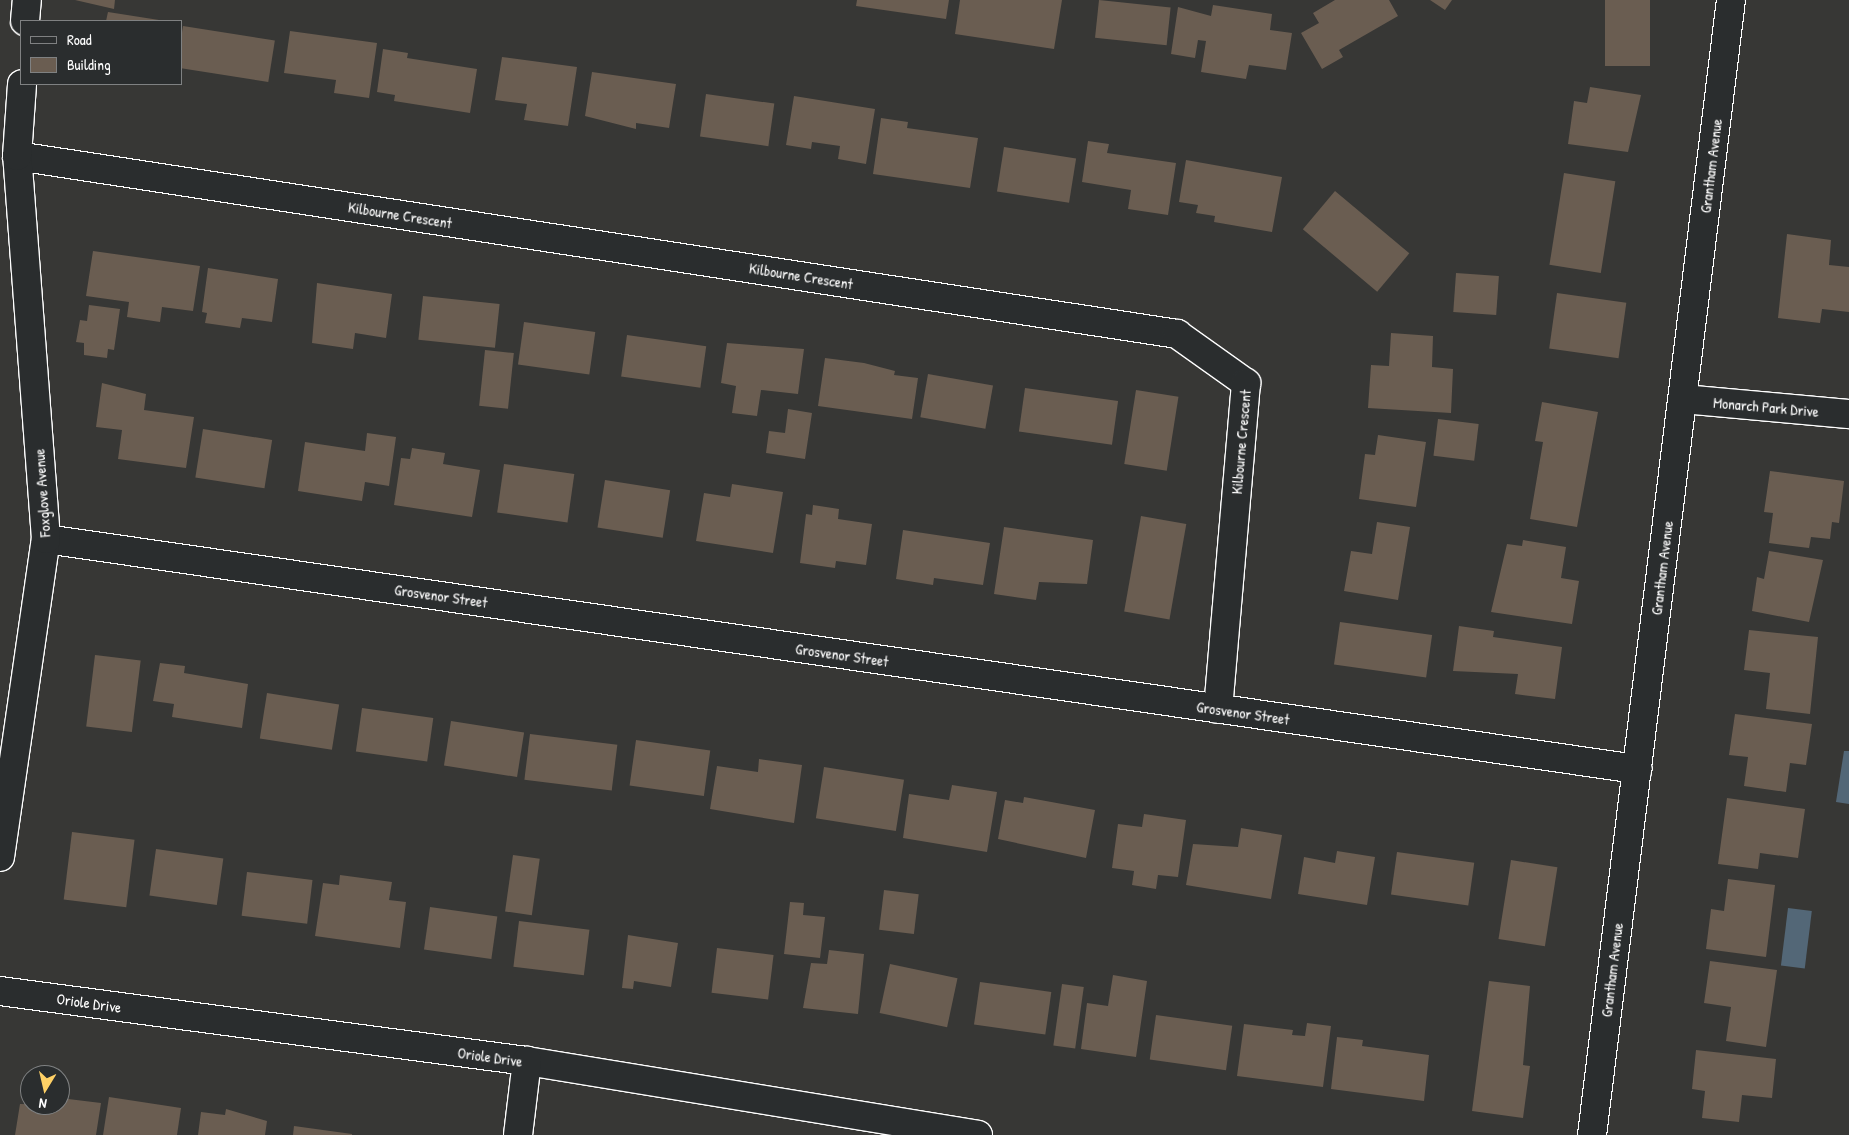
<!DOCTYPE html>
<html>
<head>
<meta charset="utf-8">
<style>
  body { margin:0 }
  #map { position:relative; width:1849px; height:1135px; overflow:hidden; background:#373735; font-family:"Patrick Hand",sans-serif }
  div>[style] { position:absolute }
  .water>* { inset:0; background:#536777; transform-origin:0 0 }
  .building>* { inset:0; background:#6a5d51; transform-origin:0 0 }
  .roads { filter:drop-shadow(1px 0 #fff) drop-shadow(-1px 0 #fff) drop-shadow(0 1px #fff) drop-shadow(0 -1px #fff) }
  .street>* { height:28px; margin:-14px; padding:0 14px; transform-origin:14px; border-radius:14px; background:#2a2d2e }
  .secondary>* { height:28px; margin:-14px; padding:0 14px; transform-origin:14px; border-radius:14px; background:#2a2d2e }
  span { translate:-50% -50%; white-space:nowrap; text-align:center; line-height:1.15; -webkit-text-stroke:4px #2a2d2e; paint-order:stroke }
  .street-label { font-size:15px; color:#fff }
  .legend { position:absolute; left:20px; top:20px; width:162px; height:65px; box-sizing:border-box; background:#2a2d2e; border:1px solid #7f8182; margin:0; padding:6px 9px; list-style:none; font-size:15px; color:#fff }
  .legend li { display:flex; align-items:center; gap:10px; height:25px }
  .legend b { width:25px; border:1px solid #7f8182 }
  .north { position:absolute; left:20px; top:1065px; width:50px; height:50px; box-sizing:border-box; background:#2a2d2e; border:1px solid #7f8182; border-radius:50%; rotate:189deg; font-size:14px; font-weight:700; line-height:20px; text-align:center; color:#fff }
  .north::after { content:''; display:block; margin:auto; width:18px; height:22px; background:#ffd166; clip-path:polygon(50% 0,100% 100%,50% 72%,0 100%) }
</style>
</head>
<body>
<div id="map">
  <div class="water">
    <i style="clip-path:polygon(1844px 751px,1849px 751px,1849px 804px,1836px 802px)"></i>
    <i style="left:1788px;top:908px;width:24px;height:58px;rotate:7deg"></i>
  </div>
  <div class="building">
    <i style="clip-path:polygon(75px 0,115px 0,114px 9px)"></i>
    <i style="clip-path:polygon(857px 0,949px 0,946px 19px,856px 6px)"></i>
    <i style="clip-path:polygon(960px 0,1062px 0,1054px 49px,955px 34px)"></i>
    <i style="left:1099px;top:0;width:72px;height:38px;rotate:6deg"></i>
    <i style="clip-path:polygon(1335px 0,1389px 0,1398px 16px,1339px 50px,1343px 57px,1322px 69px,1301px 33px,1319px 23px,1313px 13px)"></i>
    <i style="clip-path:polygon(1430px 0,1452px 0,1445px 10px)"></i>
    <i style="left:1605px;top:0;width:45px;height:66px"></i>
    <i style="clip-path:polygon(1213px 5px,1272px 14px,1270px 30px,1292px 33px,1286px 70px,1249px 65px,1246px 79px,1201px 72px,1206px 41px,1198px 40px,1195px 58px,1171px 54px,1178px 7px,1211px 16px)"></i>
    <i style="clip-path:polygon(108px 12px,159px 20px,159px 21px,106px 21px)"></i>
    <i style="left:183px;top:26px;width:93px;height:42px;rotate:9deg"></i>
    <i style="clip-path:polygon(290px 31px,377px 43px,369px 98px,334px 93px,336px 80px,284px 73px)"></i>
    <i style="clip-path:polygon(383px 49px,408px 53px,407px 58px,477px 69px,470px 113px,394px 101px,395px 95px,377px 92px)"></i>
    <i style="clip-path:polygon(502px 57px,577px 67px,568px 126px,524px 120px,527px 104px,495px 100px)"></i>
    <i style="clip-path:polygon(592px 72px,676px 84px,669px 128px,636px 123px,636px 129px,585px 116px)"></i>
    <i style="clip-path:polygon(1590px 87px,1641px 95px,1628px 152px,1568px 144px,1574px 101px,1587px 103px)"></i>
    <i style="left:706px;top:94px;width:69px;height:43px;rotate:8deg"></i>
    <i style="clip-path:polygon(794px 96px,875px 109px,866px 164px,838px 159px,840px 146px,812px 142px,811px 149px,786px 145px)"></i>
    <i style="clip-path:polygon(881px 118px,908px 122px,907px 128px,978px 138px,970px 188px,873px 174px)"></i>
    <i style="clip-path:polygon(1088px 141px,1109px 144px,1107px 153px,1176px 163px,1168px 215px,1128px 209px,1131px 190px,1082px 182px)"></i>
    <i style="left:1004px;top:147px;width:73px;height:45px;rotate:9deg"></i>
    <i style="clip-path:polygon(1186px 160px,1282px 177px,1272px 232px,1214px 222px,1215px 216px,1196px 213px,1198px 205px,1179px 202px)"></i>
    <i style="left:1564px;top:173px;width:52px;height:93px;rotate:9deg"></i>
    <i style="left:1335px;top:191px;width:97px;height:50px;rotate:40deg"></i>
    <i style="clip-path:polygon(1787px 234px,1831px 240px,1829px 265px,1849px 267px,1849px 312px,1822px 309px,1820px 323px,1778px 318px)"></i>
    <i style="clip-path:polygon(93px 251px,200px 266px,193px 311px,162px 307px,160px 322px,127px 317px,129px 302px,86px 296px)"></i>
    <i style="clip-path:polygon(208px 268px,278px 279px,272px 322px,242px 318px,240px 328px,205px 323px,207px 313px,202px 312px)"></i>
    <i style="left:1456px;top:273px;width:43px;height:39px;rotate:4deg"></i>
    <i style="clip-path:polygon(317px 283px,392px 294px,386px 338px,355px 333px,353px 349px,312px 343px)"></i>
    <i style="left:1557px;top:293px;width:70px;height:56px;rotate:8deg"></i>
    <i style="left:423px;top:296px;width:77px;height:44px;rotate:6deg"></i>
    <i style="clip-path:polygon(89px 305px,120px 309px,114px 350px,108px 349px,107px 358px,84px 355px,84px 343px,76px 342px,80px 320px,87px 321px)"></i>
    <i style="left:524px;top:322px;width:72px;height:43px;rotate:8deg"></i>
    <i style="clip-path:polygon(1391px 333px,1433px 336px,1432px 367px,1453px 369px,1451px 413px,1368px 408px,1371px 365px,1389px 366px)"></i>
    <i style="left:627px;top:335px;width:80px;height:42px;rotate:8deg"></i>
    <i style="clip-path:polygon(727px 343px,804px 349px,798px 394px,761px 390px,757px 416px,732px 413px,736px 386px,721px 383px)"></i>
    <i style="left:485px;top:350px;width:29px;height:56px;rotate:6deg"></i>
    <i style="clip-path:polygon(825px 358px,864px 363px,895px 371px,894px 375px,918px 378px,912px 419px,818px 406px)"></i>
    <i style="left:928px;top:374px;width:66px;height:44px;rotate:10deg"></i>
    <i style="clip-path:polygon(102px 383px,146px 394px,144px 410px,194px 417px,186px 468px,118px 459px,122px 430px,96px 427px)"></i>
    <i style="left:1025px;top:388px;width:94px;height:44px;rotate:8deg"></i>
    <i style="left:1136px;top:390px;width:43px;height:75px;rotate:9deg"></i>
    <i style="clip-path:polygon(1542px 402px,1598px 412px,1577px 527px,1530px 519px,1543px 442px,1535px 441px)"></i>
    <i style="clip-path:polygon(788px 409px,812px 413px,805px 459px,766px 453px,769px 431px,785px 433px)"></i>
    <i style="left:1438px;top:419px;width:41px;height:37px;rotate:7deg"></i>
    <i style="left:203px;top:429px;width:70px;height:49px;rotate:9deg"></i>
    <i style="clip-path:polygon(367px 433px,396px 437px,389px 486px,365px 482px,362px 501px,298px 491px,305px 442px,365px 451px)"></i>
    <i style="clip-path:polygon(1378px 435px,1426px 442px,1416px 507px,1359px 499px,1365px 454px,1375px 455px)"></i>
    <i style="clip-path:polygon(412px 448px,445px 453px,443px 464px,480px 470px,472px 517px,394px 505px,401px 458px,410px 459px)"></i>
    <i style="left:504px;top:464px;width:71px;height:49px;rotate:8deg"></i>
    <i style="clip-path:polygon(1770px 471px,1844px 481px,1839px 523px,1832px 522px,1830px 539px,1811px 537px,1809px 548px,1769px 543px,1773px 513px,1764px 512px)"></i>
    <i style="left:605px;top:480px;width:66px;height:48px;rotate:9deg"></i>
    <i style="clip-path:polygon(732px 484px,783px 492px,773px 553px,696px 541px,704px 493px,730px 497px)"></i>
    <i style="clip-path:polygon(813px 505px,839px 509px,838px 519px,872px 524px,866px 565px,836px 561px,835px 568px,800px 563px,806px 514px,812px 515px)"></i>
    <i style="left:1141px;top:516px;width:46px;height:97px;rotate:10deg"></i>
    <i style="clip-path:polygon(1377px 522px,1410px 527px,1398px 600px,1344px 591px,1351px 551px,1372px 554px)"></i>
    <i style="clip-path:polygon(1004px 527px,1093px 540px,1087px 584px,1039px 582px,1036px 600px,994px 594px)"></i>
    <i style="clip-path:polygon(903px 530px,990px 543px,983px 585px,934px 578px,933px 585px,896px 579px)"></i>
    <i style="clip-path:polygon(1523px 540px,1566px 547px,1561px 578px,1579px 581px,1572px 624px,1491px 612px,1507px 544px,1522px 546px)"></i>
    <i style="clip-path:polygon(1769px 551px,1823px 560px,1809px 622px,1752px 611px,1757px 577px,1764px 579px)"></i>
    <i style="left:1340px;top:622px;width:93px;height:43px;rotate:8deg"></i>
    <i style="clip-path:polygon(1459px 626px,1494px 631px,1493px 637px,1562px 647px,1555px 699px,1515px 694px,1518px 674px,1453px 671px)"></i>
    <i style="clip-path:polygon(1749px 630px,1818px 637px,1810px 714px,1766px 709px,1770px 673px,1744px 670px)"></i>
    <i style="left:95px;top:655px;width:46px;height:72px;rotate:7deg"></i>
    <i style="clip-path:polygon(160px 663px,185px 666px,184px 673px,248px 684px,242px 728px,172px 717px,174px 704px,153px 701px)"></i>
    <i style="left:267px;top:693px;width:73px;height:46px;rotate:9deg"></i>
    <i style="left:362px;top:708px;width:72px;height:44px;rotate:8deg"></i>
    <i style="clip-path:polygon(1735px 714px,1812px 724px,1806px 765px,1790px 763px,1786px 792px,1744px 786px,1748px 757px,1729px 755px)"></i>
    <i style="left:451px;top:721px;width:74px;height:45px;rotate:9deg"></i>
    <i style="left:530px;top:734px;width:88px;height:46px;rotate:7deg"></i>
    <i style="left:636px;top:740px;width:75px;height:46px;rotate:8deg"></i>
    <i style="clip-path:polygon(759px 759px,802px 765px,794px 823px,710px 809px,717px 766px,758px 772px)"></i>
    <i style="left:824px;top:767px;width:81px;height:52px;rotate:9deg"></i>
    <i style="clip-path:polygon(952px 785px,997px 792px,987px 852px,903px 838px,909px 794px,949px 800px)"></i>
    <i style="clip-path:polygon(1024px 797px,1095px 810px,1086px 858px,998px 839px,1005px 800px,1023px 803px)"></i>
    <i style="clip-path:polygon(1727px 798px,1805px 809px,1798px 858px,1760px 853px,1758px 869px,1718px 864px)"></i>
    <i style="clip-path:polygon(1144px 814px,1186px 820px,1178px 877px,1158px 875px,1156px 889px,1132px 885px,1134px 871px,1112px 868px,1118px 824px,1142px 827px)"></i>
    <i style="clip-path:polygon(1241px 828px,1282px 835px,1271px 899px,1186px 885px,1193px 844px,1238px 847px)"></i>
    <i style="left:72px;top:832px;width:63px;height:68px;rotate:7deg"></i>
    <i style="left:156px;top:849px;width:68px;height:47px;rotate:8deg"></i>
    <i style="clip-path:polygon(1337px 851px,1375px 857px,1367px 905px,1298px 894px,1304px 857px,1335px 863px)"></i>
    <i style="left:1397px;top:852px;width:78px;height:43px;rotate:8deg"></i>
    <i style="left:513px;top:855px;width:27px;height:57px;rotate:8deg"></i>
    <i style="left:1511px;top:860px;width:47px;height:80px;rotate:9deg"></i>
    <i style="left:247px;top:872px;width:66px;height:44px;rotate:7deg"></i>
    <i style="clip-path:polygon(340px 875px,392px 882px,389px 900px,406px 902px,400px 948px,315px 936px,323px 883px,339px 885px)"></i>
    <i style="clip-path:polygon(1728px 879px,1775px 885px,1766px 957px,1706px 949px,1711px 909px,1724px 911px)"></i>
    <i style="left:884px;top:890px;width:35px;height:40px;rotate:7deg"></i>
    <i style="clip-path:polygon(790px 902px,804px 903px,803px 915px,825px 917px,820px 958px,784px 954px)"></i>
    <i style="left:430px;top:907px;width:68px;height:43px;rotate:8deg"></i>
    <i style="left:519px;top:921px;width:71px;height:46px;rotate:7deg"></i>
    <i style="clip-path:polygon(628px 935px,678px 943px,671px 987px,634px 981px,633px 989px,622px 988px)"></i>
    <i style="left:717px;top:948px;width:57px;height:45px;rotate:7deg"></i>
    <i style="clip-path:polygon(829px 950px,864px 954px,858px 1014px,803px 1008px,811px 963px,827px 964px)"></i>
    <i style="clip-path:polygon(1710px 961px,1777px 970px,1766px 1047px,1726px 1041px,1731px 1007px,1704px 1003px)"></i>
    <i style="left:890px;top:964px;width:69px;height:50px;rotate:12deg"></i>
    <i style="clip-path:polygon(1113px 975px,1147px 981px,1136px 1057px,1081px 1049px,1087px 1003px,1108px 1006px)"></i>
    <i style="clip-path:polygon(1489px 981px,1530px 986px,1523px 1065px,1530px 1066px,1523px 1118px,1472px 1111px)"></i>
    <i style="left:980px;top:982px;width:72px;height:43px;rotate:8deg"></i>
    <i style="left:1062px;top:984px;width:22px;height:62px;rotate:8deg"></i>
    <i style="left:1156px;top:1015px;width:77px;height:45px;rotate:8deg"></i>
    <i style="clip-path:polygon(1307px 1023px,1331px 1026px,1323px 1087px,1237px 1076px,1244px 1024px,1293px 1030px,1292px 1035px,1305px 1036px)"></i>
    <i style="clip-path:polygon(1337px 1037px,1363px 1040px,1362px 1046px,1429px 1055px,1424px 1101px,1331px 1089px)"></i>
    <i style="clip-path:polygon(1696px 1050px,1776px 1059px,1772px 1098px,1742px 1095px,1739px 1122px,1702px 1118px,1705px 1091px,1692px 1089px)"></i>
    <i style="clip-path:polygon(109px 1097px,181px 1108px,177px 1135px,103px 1135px)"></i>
    <i style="clip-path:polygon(60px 1098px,101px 1103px,96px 1135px,15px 1135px,20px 1104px,60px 1105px)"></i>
    <i style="clip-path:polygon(226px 1109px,267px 1121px,265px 1135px,198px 1135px,201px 1112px,225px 1115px)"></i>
    <i style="clip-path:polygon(294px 1126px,352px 1134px,352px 1135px,293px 1135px)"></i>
  </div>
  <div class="roads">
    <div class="street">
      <i style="left:25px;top:21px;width:21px;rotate:-85deg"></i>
      <i style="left:17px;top:156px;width:1174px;rotate:8.72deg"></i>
      <i style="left:1177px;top:334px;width:85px;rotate:35.4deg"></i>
      <i style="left:1246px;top:383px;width:327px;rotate:94.9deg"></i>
      <i style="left:1683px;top:399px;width:167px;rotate:5.2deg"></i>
      <i style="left:46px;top:539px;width:1608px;rotate:8.23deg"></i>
      <i style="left:0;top:857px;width:321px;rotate:-81.8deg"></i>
      <i style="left:46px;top:539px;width:384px;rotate:-94.3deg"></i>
      <i style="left:17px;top:156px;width:72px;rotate:-86deg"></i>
      <i style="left:0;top:991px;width:532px;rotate:7.57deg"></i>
      <i style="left:527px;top:1061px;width:457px;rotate:9.3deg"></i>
      <i style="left:518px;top:1135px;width:75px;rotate:-83.1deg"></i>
    </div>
    <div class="secondary">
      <i style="left:1592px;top:1135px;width:1143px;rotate:-83.02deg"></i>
    </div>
  </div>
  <div class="street-label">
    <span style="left:1711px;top:166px;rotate:-83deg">Grantham Avenue</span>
    <span style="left:400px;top:215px;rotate:9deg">Kilbourne Crescent</span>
    <span style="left:801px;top:276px;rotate:9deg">Kilbourne Crescent</span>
    <span style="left:1766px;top:407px;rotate:5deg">Monarch Park Drive</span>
    <span style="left:1241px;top:442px;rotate:-85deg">Kilbourne Crescent</span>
    <span style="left:42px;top:493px;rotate:-94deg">Foxglove Avenue</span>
    <span style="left:1662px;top:568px;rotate:-83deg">Grantham Avenue</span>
    <span style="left:441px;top:596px;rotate:8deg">Grosvenor Street</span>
    <span style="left:842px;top:655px;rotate:8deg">Grosvenor Street</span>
    <span style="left:1243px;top:713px;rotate:8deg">Grosvenor Street</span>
    <span style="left:1612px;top:970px;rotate:-83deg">Grantham Avenue</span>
    <span style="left:89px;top:1003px;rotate:8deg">Oriole Drive</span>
    <span style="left:490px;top:1057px;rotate:8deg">Oriole Drive</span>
  </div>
  <ul class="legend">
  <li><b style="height:6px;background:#2a2d2e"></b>Road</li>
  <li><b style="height:14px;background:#6a5d51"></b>Building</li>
  </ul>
  <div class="north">N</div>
</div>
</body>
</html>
